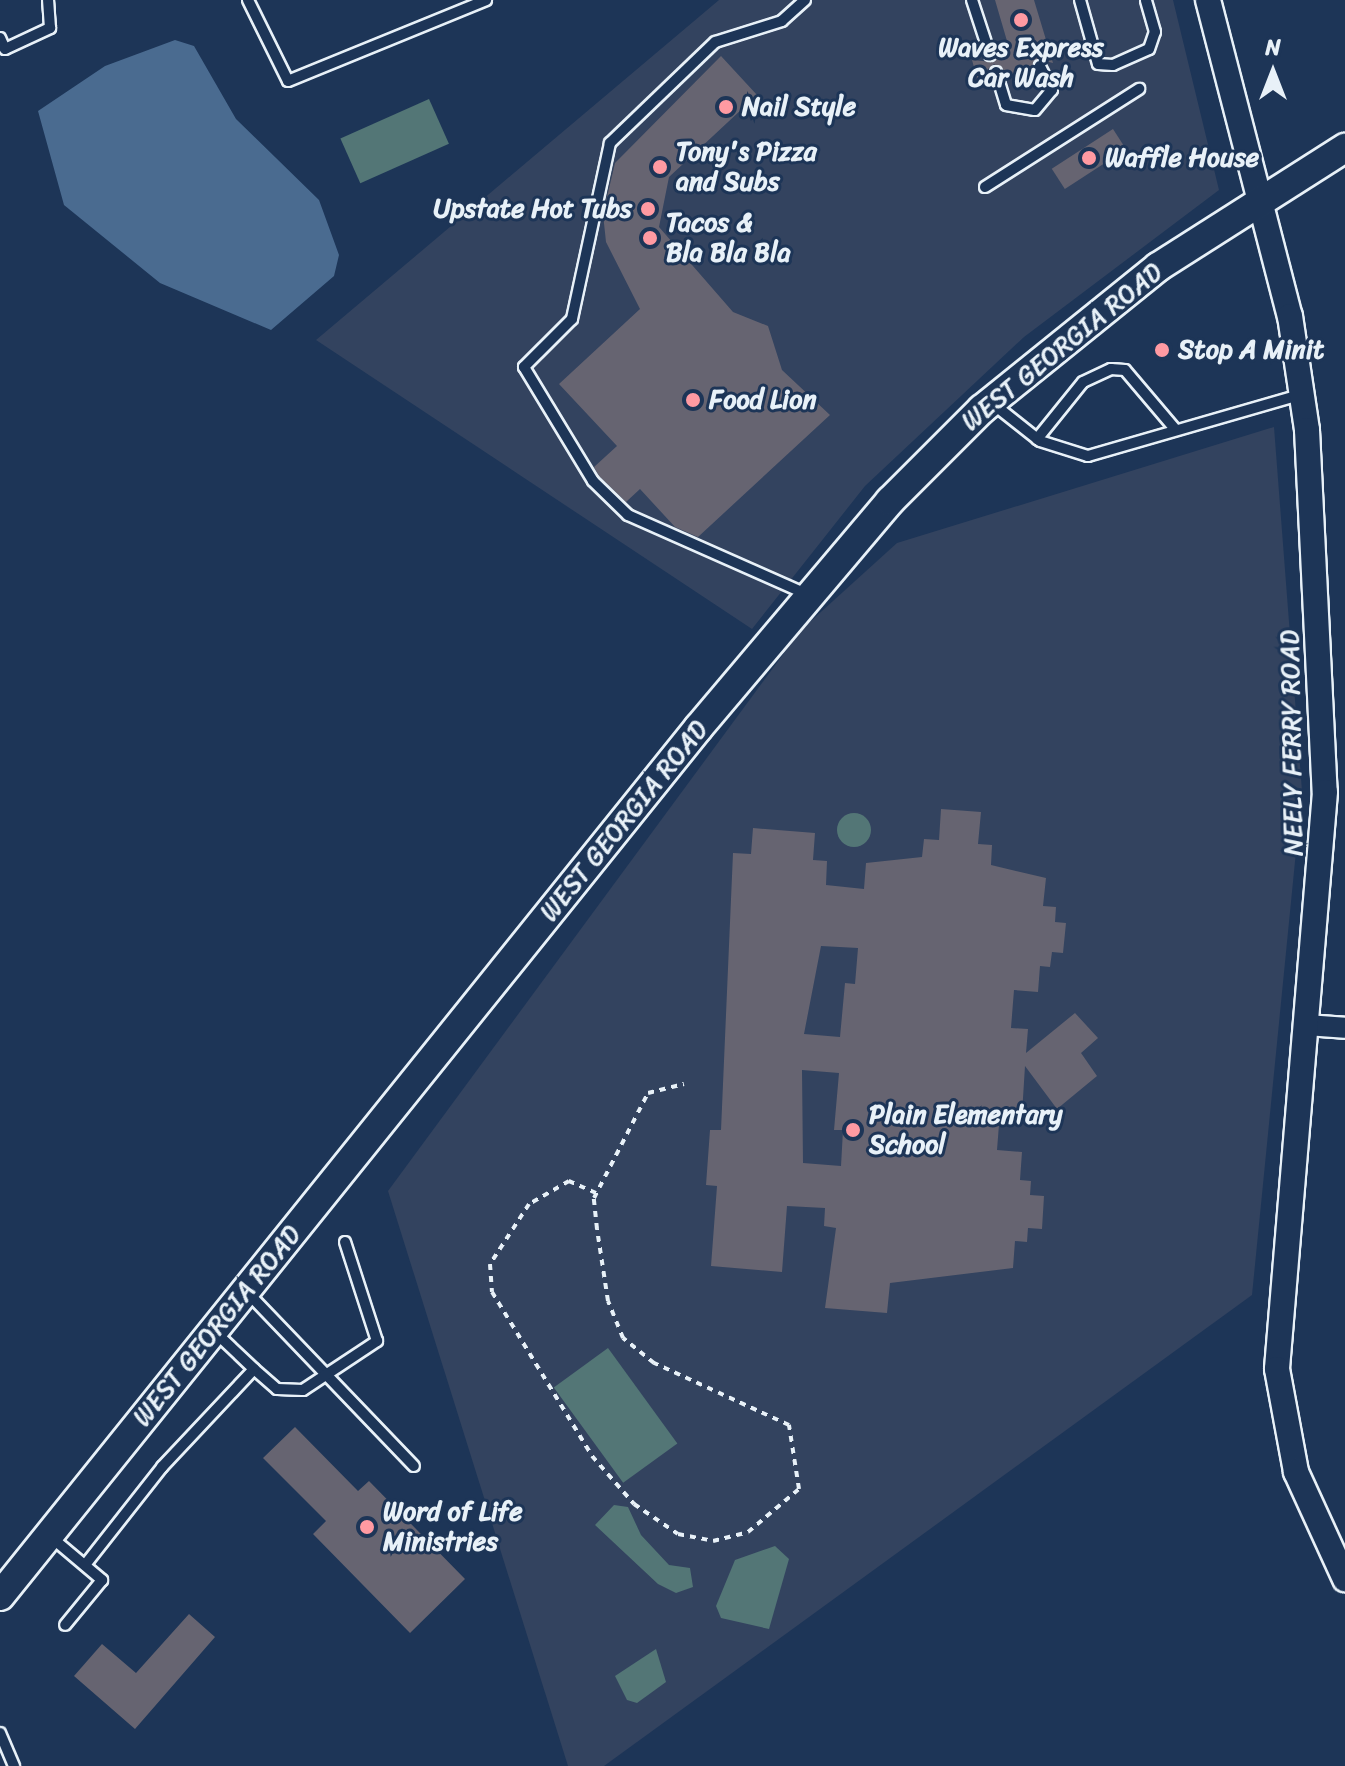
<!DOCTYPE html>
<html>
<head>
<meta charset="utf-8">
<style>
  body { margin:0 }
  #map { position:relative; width:1345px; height:1766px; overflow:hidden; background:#1d3557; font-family:Sriracha,sans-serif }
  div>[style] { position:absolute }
  .built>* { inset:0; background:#33435f }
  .green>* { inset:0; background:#537676; transform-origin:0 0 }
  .round { border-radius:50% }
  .water>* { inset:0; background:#4a6b90 }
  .building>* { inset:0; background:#666471; transform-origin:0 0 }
  .path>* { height:4px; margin-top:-2px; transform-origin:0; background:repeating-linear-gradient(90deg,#e8f1f8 0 6px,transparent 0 12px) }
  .roads { filter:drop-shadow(2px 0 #e8f1f8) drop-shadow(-2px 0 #e8f1f8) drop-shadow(0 2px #e8f1f8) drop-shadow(0 -2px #e8f1f8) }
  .service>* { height:10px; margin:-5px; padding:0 5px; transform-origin:5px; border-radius:5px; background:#1d3557 }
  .minor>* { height:20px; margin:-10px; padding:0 10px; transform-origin:10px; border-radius:10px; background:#1d3557 }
  .tertiary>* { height:24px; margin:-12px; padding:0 12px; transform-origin:12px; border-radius:12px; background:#1d3557 }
  .secondary>* { height:28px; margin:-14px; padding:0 14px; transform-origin:14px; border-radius:14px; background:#1d3557 }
  .dots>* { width:22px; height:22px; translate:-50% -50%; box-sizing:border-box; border:4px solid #1d3557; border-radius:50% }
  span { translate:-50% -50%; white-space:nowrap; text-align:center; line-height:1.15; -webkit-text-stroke:6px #1d3557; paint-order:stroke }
  .poi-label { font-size:26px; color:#e8f1f8; font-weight:700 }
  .left { translate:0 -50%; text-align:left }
  .right { translate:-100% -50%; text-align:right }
  .street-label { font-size:26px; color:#e8f1f8 }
  .north { position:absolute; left:1233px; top:32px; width:80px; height:80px; -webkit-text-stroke:6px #1d3557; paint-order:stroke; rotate:0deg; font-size:22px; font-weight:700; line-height:32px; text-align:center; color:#e8f1f8 }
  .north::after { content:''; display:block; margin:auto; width:28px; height:36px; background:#e8f1f8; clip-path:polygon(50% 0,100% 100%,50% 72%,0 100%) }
</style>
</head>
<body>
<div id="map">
  <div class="built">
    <i style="clip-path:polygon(719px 0,1173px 0,1219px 190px,1024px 337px,865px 486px,752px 629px,316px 340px)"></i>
    <i style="clip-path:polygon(1274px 427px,1302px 791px,1252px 1295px,604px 1766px,568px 1766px,388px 1191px,801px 630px,897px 543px)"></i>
  </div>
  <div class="green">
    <i style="left:429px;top:99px;width:49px;height:97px;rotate:66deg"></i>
    <i class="round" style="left:837px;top:813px;width:34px;height:34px"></i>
    <i style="left:608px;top:1348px;width:118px;height:67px;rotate:54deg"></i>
    <i style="clip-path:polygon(614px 1505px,628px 1507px,641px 1535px,669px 1565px,690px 1568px,693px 1587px,676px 1593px,658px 1584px,595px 1525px)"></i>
    <i style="clip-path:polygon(775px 1546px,789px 1559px,769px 1629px,721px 1618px,716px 1606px,735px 1560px)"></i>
    <i style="clip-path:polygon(656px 1649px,666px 1682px,637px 1703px,627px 1700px,615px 1676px)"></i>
  </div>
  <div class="water">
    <i style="clip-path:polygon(175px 40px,194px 46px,236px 119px,319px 200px,339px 255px,334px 276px,271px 330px,160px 283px,64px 205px,38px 111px,105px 66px)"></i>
  </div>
  <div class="building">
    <i style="clip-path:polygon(995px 0,1034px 0,1053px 63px,1037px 59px,1033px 69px,1009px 75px,994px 64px,977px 78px,972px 60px,993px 62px,1007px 41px)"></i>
    <i style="clip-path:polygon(721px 56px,757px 95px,669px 177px,659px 227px,733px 312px,768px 326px,782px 370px,830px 415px,698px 537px,675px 527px,640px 489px,626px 502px,599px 476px,594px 467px,617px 446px,559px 384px,640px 309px,606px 242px,603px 214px,615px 163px)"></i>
    <i style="left:1113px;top:129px;width:24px;height:73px;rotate:57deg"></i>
    <i style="clip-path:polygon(evenodd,941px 809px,981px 812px,978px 844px,992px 845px,991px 865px,1046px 878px,1043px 906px,1056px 907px,1055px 922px,1066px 923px,1063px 953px,1052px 952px,1050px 967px,1040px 966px,1038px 992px,1014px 990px,1011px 1028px,1028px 1029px,1026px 1053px,1075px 1013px,1098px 1038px,1081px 1053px,1097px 1076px,1057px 1109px,1025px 1066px,1022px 1114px,1000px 1112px,997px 1150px,1022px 1152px,1020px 1180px,1031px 1181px,1030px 1195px,1044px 1196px,1042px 1229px,1028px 1228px,1027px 1242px,1015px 1241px,1013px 1268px,890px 1283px,887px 1313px,825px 1308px,836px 1228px,824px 1226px,825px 1208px,787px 1206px,782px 1272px,711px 1266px,717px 1186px,706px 1185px,710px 1130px,721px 1130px,733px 853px,751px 854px,753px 828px,815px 833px,813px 860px,827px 861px,826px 885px,864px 889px,866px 863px,922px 857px,924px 839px,939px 840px,941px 809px,821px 946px,858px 948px,855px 984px,845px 983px,840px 1037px,804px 1034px,821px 946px,941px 809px,802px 1070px,839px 1073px,834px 1130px,843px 1130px,841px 1166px,803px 1163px,802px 1070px)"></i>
    <i style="clip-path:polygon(295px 1427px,358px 1491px,369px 1481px,465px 1579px,410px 1633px,313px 1534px,326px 1521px,263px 1458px)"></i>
    <i style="clip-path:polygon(189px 1614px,215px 1637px,135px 1729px,74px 1676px,102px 1644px,136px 1673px)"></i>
  </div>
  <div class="path">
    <i style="left:596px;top:1193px;width:30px;rotate:-156deg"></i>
    <i style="left:569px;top:1181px;width:46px;rotate:150.1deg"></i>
    <i style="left:529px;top:1204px;width:72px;rotate:123deg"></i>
    <i style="left:490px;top:1264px;width:28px;rotate:86deg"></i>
    <i style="left:492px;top:1292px;width:192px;rotate:58.6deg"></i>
    <i style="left:592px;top:1456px;width:64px;rotate:48.8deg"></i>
    <i style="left:634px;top:1504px;width:53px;rotate:34.3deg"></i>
    <i style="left:678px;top:1534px;width:36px;rotate:11deg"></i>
    <i style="left:713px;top:1541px;width:36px;rotate:-14deg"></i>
    <i style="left:748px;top:1532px;width:67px;rotate:-40.1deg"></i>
    <i style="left:799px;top:1489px;width:65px;rotate:-98.9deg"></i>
    <i style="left:789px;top:1425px;width:149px;rotate:-155.3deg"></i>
    <i style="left:654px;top:1363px;width:40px;rotate:-141deg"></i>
    <i style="left:623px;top:1338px;width:40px;rotate:-112deg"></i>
    <i style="left:608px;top:1301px;width:73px;rotate:-98.7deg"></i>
    <i style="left:597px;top:1229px;width:31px;rotate:-96deg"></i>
    <i style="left:594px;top:1198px;width:118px;rotate:-62.8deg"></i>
    <i style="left:648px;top:1093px;width:37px;rotate:-14deg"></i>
  </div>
  <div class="roads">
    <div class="service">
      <i style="left:248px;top:0;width:90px;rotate:63.7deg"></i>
      <i style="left:288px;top:81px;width:214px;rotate:-22.2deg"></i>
      <i style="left:805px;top:0;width:31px;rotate:138deg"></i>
      <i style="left:782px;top:21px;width:70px;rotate:162.6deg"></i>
      <i style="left:715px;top:42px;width:146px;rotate:136.1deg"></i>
      <i style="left:610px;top:143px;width:180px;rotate:102.2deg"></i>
      <i style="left:572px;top:319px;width:68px;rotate:135deg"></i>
      <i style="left:524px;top:367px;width:133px;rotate:58.8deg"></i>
      <i style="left:593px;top:481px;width:49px;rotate:44.2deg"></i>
      <i style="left:628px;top:515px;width:195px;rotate:23.9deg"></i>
      <i style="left:972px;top:0;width:58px;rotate:71.9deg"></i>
      <i style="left:1080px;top:0;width:66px;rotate:74.3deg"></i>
      <i style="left:1098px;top:64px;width:15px;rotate:4deg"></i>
      <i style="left:1113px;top:65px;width:39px;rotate:-24deg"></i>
      <i style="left:1149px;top:49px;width:18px;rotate:-71deg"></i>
      <i style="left:1155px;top:32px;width:33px;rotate:-106deg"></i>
      <i style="left:0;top:38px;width:12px;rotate:66deg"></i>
      <i style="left:5px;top:49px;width:50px;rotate:-25deg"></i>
      <i style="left:50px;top:28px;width:28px;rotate:-94deg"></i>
      <i style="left:996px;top:72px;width:34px;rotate:73deg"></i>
      <i style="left:1006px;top:105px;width:29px;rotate:10deg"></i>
      <i style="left:1035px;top:110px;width:26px;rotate:-50deg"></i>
      <i style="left:1052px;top:90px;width:27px;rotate:-117deg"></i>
      <i style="left:985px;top:187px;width:183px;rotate:-32.5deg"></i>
      <i style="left:992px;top:403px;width:61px;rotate:38.4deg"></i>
      <i style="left:1040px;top:441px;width:50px;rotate:17.4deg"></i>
      <i style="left:1088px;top:456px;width:221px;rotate:-16.1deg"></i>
      <i style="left:1037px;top:439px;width:73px;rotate:-51.1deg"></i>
      <i style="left:1083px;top:382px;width:31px;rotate:-25deg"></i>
      <i style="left:1111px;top:369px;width:14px;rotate:4deg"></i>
      <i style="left:1125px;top:370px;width:77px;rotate:49.7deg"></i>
      <i style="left:247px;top:1292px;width:241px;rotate:46.2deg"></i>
      <i style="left:254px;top:1369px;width:30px;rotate:41deg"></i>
      <i style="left:277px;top:1389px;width:26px;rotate:2deg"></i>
      <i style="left:303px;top:1390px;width:89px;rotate:-33.5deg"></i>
      <i style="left:377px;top:1341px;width:104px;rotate:-107.9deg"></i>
      <i style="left:51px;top:1537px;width:67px;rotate:40.1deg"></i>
      <i style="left:102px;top:1580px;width:58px;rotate:129.4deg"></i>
      <i style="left:85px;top:1565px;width:125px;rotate:-51.8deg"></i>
      <i style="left:162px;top:1467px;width:134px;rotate:-46.8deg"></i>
      <i style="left:254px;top:1369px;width:54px;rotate:-136.5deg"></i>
      <i style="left:0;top:1733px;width:36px;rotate:67deg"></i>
    </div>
    <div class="minor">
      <i style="left:1306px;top:1025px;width:39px;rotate:4deg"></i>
    </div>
    <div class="tertiary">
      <i style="left:1208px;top:0;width:326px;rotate:75.5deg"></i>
      <i style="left:1290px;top:316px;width:115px;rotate:81.5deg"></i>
      <i style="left:1307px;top:430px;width:362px;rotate:87.2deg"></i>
      <i style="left:1325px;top:792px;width:579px;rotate:94.76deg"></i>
      <i style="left:1277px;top:1369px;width:105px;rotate:79.5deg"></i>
      <i style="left:1296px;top:1472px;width:118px;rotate:65.4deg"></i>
    </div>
    <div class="secondary">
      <i style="left:0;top:1596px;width:1115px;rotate:-51.19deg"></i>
      <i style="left:699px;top:727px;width:296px;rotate:-49.8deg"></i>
      <i style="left:890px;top:501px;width:130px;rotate:-45deg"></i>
      <i style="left:982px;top:409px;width:226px;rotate:-38.9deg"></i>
      <i style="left:1158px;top:267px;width:222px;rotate:-32.5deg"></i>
    </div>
  </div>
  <div class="dots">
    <i style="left:1021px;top:20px;background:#ff9aa2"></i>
    <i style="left:726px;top:107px;background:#ff9aa2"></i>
    <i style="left:1089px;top:158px;background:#ff9aa2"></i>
    <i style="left:660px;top:167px;background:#ff9aa2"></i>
    <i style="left:648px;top:209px;background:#ff9aa2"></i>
    <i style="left:650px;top:238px;background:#ff9aa2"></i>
    <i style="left:1162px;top:350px;background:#ff9aa2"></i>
    <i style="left:693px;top:400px;background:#ff9aa2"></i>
    <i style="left:853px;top:1130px;background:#ff9aa2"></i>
    <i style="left:367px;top:1527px;background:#ff9aa2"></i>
  </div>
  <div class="poi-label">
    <span style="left:1021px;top:63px">Waves Express<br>Car Wash</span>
    <span class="left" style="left:742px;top:107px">Nail Style</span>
    <span class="left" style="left:676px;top:167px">Tony's Pizza<br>and Subs</span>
    <span class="left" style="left:1105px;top:158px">Waffle House</span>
    <span class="right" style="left:632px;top:209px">Upstate Hot Tubs</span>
    <span class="left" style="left:666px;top:238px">Tacos &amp;<br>Bla Bla Bla</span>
    <span class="left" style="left:1178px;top:350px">Stop A Minit</span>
    <span class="left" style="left:709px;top:400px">Food Lion</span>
    <span class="left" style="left:869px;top:1130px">Plain Elementary<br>School</span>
    <span class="left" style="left:383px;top:1527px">Word of Life<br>Ministries</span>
  </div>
  <div class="street-label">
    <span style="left:1062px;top:347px;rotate:-39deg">WEST GEORGIA ROAD</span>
    <span style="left:1292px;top:743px;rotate:-91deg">NEELY FERRY ROAD</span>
    <span style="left:624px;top:821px;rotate:-51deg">WEST GEORGIA ROAD</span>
    <span style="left:217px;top:1326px;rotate:-51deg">WEST GEORGIA ROAD</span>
  </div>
  <div class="north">N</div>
</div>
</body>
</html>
